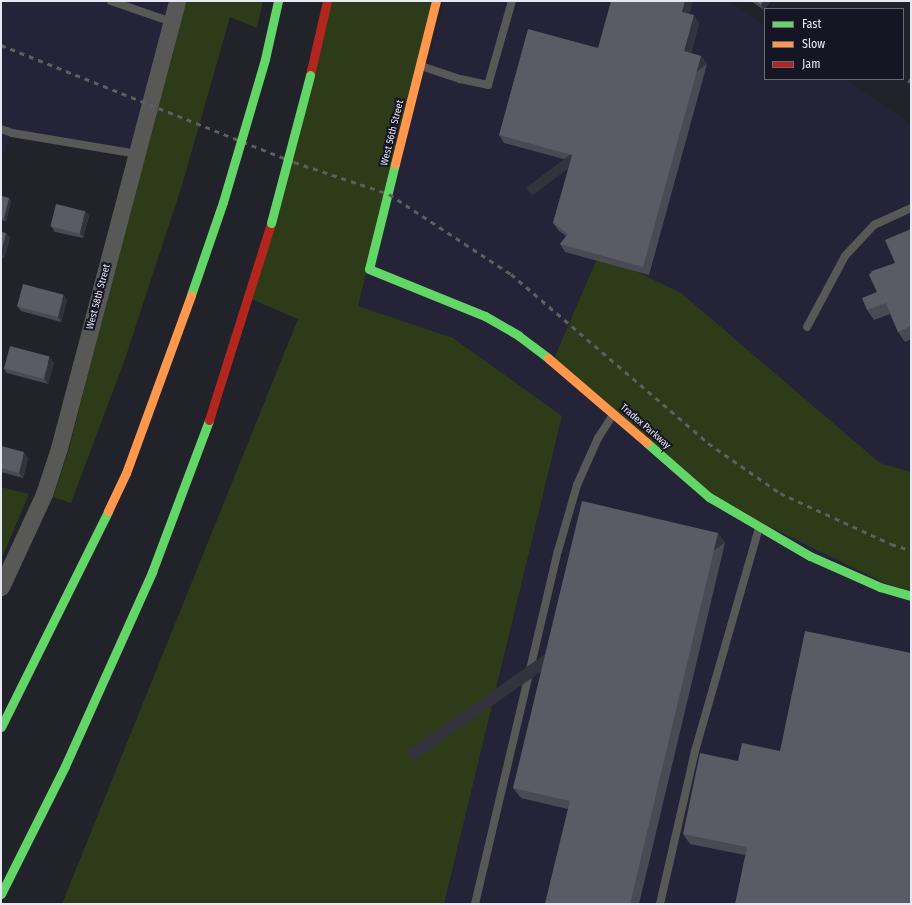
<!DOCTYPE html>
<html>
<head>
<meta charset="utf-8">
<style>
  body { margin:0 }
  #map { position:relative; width:912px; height:905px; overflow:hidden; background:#22222a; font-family:"Fira Sans Condensed",sans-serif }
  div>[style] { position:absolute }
  .built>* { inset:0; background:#242337 }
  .green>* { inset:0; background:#2e3b18 }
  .lane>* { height:8px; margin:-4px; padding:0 4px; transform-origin:4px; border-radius:4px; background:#585857 }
  .street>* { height:17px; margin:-8.5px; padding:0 8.5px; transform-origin:8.5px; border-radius:8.5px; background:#585857 }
  .fast>* { height:9px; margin:-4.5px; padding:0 4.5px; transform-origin:4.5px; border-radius:4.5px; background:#63d668 }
  .slow>* { height:9px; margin:-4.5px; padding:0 4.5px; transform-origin:4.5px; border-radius:4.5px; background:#ff974d }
  .jam>* { height:9px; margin:-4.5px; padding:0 4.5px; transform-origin:4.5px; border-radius:4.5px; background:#b3261e }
  .rail>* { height:3px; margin-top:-1.5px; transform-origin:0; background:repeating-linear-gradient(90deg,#5e5e60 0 5px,transparent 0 10px) }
  .fast-bridge>* { height:9px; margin:-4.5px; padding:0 4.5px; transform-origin:4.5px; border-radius:4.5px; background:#63d668 }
  .wall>* { inset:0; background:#4a4a55 }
  .shaded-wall>* { inset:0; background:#33333d; transform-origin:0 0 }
  .building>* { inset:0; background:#5b5b66; transform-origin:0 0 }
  span { translate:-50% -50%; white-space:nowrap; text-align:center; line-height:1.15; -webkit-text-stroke:4px #161524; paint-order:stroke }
  .street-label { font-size:10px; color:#e8e8f4 }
  .frame { position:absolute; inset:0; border:2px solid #e8e8f4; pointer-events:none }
  .legend { position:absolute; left:764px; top:8px; width:140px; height:72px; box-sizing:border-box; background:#161524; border:1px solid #6a6977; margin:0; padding:5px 7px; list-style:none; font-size:12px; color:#e8e8f4 }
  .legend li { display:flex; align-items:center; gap:8px; height:20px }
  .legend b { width:20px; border:1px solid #6a6977 }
</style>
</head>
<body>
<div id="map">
  <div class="built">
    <i style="clip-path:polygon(1px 1px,177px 1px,137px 154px,12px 133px,1px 161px)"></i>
    <i style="clip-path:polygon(445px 1px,729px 1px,765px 25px,765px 79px,845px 79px,911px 124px,911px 904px,444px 904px,562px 416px,358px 306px)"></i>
  </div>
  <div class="green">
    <i style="clip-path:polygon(183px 1px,263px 1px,257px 28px,230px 17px,182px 185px,125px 359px,71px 503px,53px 497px,69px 449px)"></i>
    <i style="clip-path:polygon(327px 1px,436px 1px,358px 306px,453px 338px,562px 416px,444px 904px,62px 904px,298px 319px,249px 298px)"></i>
    <i style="clip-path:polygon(599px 254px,681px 293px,880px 463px,911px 472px,911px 596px,709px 497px,553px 361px)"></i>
    <i style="clip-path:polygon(1px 487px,29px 494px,1px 560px)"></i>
  </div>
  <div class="lane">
    <i style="left:111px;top:1px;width:65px;rotate:19deg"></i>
    <i style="left:421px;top:66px;width:41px;rotate:18.4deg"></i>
    <i style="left:460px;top:79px;width:29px;rotate:12deg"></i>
    <i style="left:488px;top:85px;width:87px;rotate:-74.1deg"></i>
    <i style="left:1px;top:129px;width:12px;rotate:20deg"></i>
    <i style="left:12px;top:133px;width:127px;rotate:9.5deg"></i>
    <i style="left:807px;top:327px;width:81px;rotate:-61.8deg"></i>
    <i style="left:845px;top:256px;width:42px;rotate:-46.9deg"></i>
    <i style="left:874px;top:225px;width:41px;rotate:-24.7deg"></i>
    <i style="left:475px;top:904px;width:363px;rotate:-76.8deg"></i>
    <i style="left:558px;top:551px;width:69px;rotate:-73.9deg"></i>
    <i style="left:577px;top:485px;width:51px;rotate:-65.9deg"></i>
    <i style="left:598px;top:438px;width:27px;rotate:-57deg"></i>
    <i style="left:660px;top:904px;width:157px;rotate:-77.1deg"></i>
    <i style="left:695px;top:751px;width:232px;rotate:-74deg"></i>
  </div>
  <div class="street">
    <i style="left:1px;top:587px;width:102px;rotate:-65.2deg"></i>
    <i style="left:44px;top:494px;width:48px;rotate:-71.9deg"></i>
    <i style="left:59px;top:448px;width:462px;rotate:-75.2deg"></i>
  </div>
  <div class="fast">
    <i style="left:265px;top:59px;width:59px;rotate:-77.4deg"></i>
    <i style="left:395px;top:164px;width:108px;rotate:103.9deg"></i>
    <i style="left:369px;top:269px;width:125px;rotate:22.1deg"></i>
    <i style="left:485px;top:316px;width:39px;rotate:30deg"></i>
    <i style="left:519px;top:336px;width:36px;rotate:37deg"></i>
    <i style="left:191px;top:295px;width:98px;rotate:-71deg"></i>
    <i style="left:647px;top:443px;width:82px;rotate:41.1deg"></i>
    <i style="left:709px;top:497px;width:117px;rotate:30.3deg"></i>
    <i style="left:810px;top:556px;width:77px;rotate:23.9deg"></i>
    <i style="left:880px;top:587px;width:32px;rotate:16deg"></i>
    <i style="left:1px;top:727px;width:241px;rotate:-63.6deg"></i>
    <i style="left:1px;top:894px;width:143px;rotate:-63.4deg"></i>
    <i style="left:65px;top:766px;width:213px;rotate:-65.8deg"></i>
    <i style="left:152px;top:572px;width:162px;rotate:-69.4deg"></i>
  </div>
  <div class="slow">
    <i style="left:395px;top:164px;width:168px;rotate:-75.9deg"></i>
    <i style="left:548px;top:358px;width:130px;rotate:40.6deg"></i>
    <i style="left:108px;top:511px;width:42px;rotate:-64.7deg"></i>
    <i style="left:126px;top:473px;width:189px;rotate:-69.9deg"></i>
  </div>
  <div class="jam">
    <i style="left:310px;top:75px;width:76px;rotate:-77.1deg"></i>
    <i style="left:209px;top:420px;width:207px;rotate:-72.5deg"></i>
  </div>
  <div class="rail">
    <i style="left:1px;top:45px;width:315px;rotate:21.8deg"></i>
    <i style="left:294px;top:162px;width:100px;rotate:18.6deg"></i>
    <i style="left:389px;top:194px;width:146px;rotate:33.3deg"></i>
    <i style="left:511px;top:274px;width:260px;rotate:40.6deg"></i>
    <i style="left:708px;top:443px;width:88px;rotate:34.8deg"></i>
    <i style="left:780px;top:493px;width:122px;rotate:24.7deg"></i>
    <i style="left:891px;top:544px;width:21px;rotate:17deg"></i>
  </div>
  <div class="fast-bridge">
    <i style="left:223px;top:202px;width:149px;rotate:-73.6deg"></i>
    <i style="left:271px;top:223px;width:153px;rotate:-75.2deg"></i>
  </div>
  <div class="wall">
    <i style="clip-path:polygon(751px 1px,771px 1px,764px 10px)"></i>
    <i style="clip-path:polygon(689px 14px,699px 23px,691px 53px,701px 56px,707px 64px,649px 275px,565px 252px,560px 244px,566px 236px,559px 231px,553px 223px,571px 161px,504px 143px,499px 135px,598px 48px)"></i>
    <i style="clip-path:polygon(1px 196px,9px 198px,11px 201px,6px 221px,1px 220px)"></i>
    <i style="clip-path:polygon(85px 211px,89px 216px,83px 238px,55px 232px,51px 226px)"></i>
    <i style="clip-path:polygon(911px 229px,911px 339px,905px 342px,898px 332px,890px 314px,874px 320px,867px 310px,877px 292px,895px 263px)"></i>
    <i style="clip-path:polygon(1px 232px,6px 233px,10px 238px,4px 258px,1px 257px)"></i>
    <i style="clip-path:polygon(67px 300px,61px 322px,21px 311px,17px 306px)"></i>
    <i style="clip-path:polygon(54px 363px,48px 384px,7px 373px,3px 368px)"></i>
    <i style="clip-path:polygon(1px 446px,28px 458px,23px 478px,1px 472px)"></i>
    <i style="clip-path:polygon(718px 533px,725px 543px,639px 904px,545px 904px,568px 809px,521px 798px,513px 788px)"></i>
    <i style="clip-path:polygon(780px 751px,745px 855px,690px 844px,683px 834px,738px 761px)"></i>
  </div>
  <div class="shaded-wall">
    <i style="clip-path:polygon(685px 1px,693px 1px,688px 20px,682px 12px)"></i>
    <i style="clip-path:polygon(763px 1px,771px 1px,764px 10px,761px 5px)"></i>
    <i style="clip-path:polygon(694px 15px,699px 23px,689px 59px,684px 51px)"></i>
    <i style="left:701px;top:56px;width:10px;height:219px;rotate:53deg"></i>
    <i style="clip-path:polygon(9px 198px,11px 201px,6px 221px,4px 218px)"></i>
    <i style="clip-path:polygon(85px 211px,89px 216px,83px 238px,80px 233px)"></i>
    <i style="clip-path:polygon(6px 233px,10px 238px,4px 258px,1px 253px,1px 252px)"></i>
    <i style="clip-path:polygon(64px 295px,67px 300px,61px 322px,58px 317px)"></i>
    <i style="clip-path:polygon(50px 357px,54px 363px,48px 384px,44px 379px)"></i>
    <i style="clip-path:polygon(24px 452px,28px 458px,23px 478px,19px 473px)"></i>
    <i style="left:718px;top:533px;width:12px;height:381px;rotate:55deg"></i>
  </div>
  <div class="building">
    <i style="clip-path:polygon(611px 1px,685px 1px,682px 12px,694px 15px,684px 51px,701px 56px,643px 267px,560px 244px,568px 234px,553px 223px,572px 155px,499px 135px,528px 29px,598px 48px)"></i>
    <i style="clip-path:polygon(755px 1px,763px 1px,761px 5px)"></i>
    <i style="clip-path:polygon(911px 77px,911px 84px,907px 82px)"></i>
    <i style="clip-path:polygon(1px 196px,9px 198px,4px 218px,1px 217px)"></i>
    <i style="left:56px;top:204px;width:30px;height:23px;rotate:14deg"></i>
    <i style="clip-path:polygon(911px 229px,911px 326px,898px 332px,886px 303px,867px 310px,862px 298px,877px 292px,869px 275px,872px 271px,895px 263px,885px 240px)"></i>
    <i style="clip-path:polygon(1px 232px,6px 233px,1px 252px)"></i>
    <i style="left:23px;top:284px;width:42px;height:23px;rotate:15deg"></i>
    <i style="left:10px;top:346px;width:41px;height:23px;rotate:15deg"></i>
    <i style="clip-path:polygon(1px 446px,24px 452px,19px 473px,1px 468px)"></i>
    <i style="clip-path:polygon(582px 501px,718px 533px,630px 904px,545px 904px,570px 801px,513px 788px)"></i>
    <i style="clip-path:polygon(805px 631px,911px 653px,911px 904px,735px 904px,747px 847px,683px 834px,700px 753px,738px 761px,742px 743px,780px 751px)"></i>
  </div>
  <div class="street-label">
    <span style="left:393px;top:133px;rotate:-76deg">West 56th Street</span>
    <span style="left:99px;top:297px;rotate:-75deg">West 58th Street</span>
    <span style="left:645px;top:427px;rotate:41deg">Tradex Parkway</span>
  </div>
  <div class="frame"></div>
  <ul class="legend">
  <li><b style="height:5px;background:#63d668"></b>Fast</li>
  <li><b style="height:5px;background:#ff974d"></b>Slow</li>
  <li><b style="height:5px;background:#b3261e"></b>Jam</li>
  </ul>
</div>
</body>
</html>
